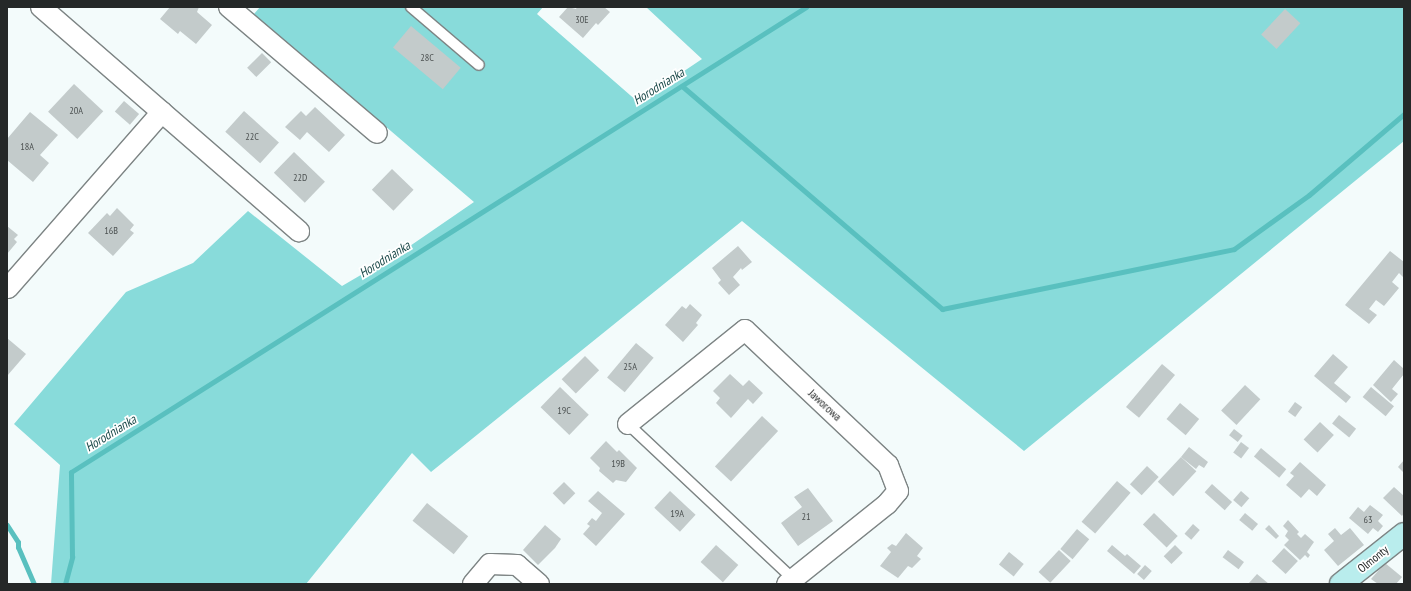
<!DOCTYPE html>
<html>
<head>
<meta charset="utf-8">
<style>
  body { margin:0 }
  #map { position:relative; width:1411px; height:591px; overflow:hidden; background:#f3fbfb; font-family:"PT Sans Narrow",sans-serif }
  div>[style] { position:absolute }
  .green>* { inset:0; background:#88dbda }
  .stream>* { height:5px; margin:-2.5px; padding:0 2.5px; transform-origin:2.5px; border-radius:2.5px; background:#59c0bf }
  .building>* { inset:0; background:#c3cbcb; transform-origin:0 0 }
  .roads { filter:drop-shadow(1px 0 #7d8484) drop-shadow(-1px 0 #7d8484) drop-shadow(0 1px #7d8484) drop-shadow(0 -1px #7d8484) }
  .lane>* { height:10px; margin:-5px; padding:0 5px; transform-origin:5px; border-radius:5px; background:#fff }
  .street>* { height:20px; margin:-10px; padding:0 10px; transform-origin:10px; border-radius:10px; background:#fff }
  .secondary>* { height:22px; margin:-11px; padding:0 11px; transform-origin:11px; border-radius:11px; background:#b9eded }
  span { translate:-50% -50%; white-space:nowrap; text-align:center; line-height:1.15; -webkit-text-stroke:3.5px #fff; paint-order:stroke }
  .number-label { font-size:10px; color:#4c5151 }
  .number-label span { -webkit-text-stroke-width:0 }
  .street-label { font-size:12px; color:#252828 }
  .water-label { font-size:13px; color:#1b4949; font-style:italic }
  .frame { position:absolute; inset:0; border:8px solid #252828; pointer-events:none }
</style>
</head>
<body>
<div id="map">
  <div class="green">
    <i style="clip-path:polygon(260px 7px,543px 7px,537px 14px,638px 102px,702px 59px,646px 7px,1404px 7px,1404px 141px,1024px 451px,742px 221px,431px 472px,412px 453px,306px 584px,51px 584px,60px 465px,14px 424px,126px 292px,193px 263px,248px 211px,342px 286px,407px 248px,474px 202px,254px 14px)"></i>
  </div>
  <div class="stream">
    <i style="left:682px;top:86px;width:343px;rotate:40.6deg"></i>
    <i style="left:942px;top:309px;width:298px;rotate:-11.6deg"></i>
    <i style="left:1234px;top:249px;width:92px;rotate:-35.8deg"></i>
    <i style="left:1309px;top:195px;width:125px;rotate:-40.5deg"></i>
    <i style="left:7px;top:525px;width:20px;rotate:57deg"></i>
    <i style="left:18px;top:542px;width:5px;rotate:90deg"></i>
    <i style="left:18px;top:547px;width:40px;rotate:66.6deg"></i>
    <i style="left:65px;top:584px;width:28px;rotate:-75deg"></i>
    <i style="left:72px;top:557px;width:85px;rotate:-90.7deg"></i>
    <i style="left:71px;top:472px;width:870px;rotate:-32.32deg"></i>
  </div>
  <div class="building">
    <i style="clip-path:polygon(170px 7px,199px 7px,197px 12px,212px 25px,196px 44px,180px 31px,178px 34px,160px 19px)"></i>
    <i style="clip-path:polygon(568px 7px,576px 9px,577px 7px,604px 7px,610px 12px,598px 25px,596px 23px,583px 38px,559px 17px)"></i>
    <i style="left:1285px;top:9px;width:21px;height:35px;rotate:43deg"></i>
    <i style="left:411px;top:26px;width:65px;height:28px;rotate:40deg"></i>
    <i style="left:262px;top:53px;width:13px;height:21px;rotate:45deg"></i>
    <i style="left:74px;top:84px;width:40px;height:38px;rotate:43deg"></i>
    <i style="left:124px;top:101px;width:20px;height:14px;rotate:41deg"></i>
    <i style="clip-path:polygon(315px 107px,345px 135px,329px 152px,307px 132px,300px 140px,285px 127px,301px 111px,306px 116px)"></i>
    <i style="left:244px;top:111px;width:47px;height:28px;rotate:42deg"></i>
    <i style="clip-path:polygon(30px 112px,58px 135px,40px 155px,49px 163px,33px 182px,7px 160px,7px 139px)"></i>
    <i style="left:294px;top:152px;width:43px;height:29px;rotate:44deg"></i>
    <i style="left:392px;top:169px;width:30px;height:29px;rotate:44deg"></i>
    <i style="clip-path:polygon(117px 208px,134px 225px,130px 230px,134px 233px,113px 256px,88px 233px,107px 213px,110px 216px)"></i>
    <i style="clip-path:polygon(7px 226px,18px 235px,14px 239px,17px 242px,7px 254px)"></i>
    <i style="clip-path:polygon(738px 246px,752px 262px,742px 270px,741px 268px,733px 277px,740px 285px,729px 295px,718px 283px,721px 280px,712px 268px)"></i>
    <i style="clip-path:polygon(1390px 251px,1404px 262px,1404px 278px,1399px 273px,1392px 282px,1399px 288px,1384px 306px,1376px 300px,1369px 309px,1377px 315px,1369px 324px,1345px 305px)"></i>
    <i style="clip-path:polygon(690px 304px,702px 315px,696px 323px,698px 325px,683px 342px,665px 325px,682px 306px,686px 309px)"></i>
    <i style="clip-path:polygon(7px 338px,26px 354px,7px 376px)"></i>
    <i style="left:636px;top:343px;width:23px;height:45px;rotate:40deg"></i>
    <i style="clip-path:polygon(1333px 354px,1348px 367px,1334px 383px,1351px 397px,1346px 403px,1314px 376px)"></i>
    <i style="left:585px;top:356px;width:20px;height:33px;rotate:45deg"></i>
    <i style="clip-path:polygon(1394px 360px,1404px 369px,1404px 374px,1392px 389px,1398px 394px,1391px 402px,1373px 385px)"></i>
    <i style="left:1162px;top:364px;width:17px;height:56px;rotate:40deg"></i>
    <i style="clip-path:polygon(730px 374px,743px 386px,749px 380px,763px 393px,753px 404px,748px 399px,731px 418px,716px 403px,720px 398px,713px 391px)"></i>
    <i style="left:1245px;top:385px;width:21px;height:35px;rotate:43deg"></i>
    <i style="left:560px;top:387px;width:40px;height:28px;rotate:44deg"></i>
    <i style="left:1371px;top:387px;width:30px;height:13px;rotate:40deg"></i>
    <i style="left:1295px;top:402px;width:9px;height:12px;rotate:36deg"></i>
    <i style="left:1180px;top:403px;width:25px;height:21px;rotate:40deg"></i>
    <i style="left:1339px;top:415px;width:22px;height:11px;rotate:39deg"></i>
    <i style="left:762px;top:416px;width:22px;height:69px;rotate:43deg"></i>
    <i style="left:1320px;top:422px;width:19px;height:24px;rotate:43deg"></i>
    <i style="left:1234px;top:429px;width:11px;height:8px;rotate:38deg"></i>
    <i style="clip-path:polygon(606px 441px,617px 452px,619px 450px,637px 468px,626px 482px,616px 480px,613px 483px,599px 471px,600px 468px,590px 458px)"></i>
    <i style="left:1241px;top:442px;width:10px;height:13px;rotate:37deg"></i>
    <i style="clip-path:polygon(1189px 447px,1208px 462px,1204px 468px,1199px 465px,1196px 469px,1181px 457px)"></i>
    <i style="left:1261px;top:448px;width:33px;height:11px;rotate:40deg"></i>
    <i style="left:1181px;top:457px;width:21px;height:34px;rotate:43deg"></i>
    <i style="clip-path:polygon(1404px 460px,1404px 473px,1398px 467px)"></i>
    <i style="clip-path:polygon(1300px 462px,1326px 485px,1317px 496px,1309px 489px,1301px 498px,1286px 485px,1294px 476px,1290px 473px)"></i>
    <i style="left:1147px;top:466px;width:16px;height:25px;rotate:43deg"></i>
    <i style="left:1117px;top:481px;width:18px;height:54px;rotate:41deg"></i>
    <i style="left:564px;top:482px;width:16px;height:16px;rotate:45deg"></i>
    <i style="left:1212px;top:484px;width:27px;height:11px;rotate:42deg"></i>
    <i style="clip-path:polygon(1394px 487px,1404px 496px,1404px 513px,1402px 516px,1383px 498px)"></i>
    <i style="clip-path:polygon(808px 488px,833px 521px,798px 546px,781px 523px,802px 507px,794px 497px)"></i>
    <i style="clip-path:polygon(598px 491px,625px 514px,596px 546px,583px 534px,590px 526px,587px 524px,592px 518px,596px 521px,602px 513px,588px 501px)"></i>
    <i style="left:670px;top:491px;width:35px;height:23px;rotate:43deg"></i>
    <i style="left:1241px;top:491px;width:11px;height:12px;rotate:41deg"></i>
    <i style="left:427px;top:503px;width:53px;height:23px;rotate:39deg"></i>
    <i style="clip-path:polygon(1370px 505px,1383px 515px,1378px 521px,1383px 526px,1378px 532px,1373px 528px,1368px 534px,1349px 518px,1358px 507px,1364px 512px)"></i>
    <i style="left:1154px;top:513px;width:33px;height:16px;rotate:44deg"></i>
    <i style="left:1245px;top:513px;width:17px;height:9px;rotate:40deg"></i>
    <i style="clip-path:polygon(1288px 520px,1299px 532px,1297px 534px,1301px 538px,1305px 534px,1314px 542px,1307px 552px,1310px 555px,1308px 558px,1305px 555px,1300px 560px,1284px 545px,1289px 540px,1285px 536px,1288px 531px,1283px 526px)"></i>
    <i style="left:1193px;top:524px;width:9px;height:13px;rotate:41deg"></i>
    <i style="clip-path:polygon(545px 525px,561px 539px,555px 548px,538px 565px,523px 550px)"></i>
    <i style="clip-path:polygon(1269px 525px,1279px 536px,1276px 539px,1265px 529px)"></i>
    <i style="clip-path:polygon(1335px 528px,1341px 535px,1350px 528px,1364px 545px,1338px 566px,1324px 550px,1334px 541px,1328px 534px)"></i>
    <i style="left:1077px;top:529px;width:16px;height:26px;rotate:40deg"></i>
    <i style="clip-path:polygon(906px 533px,923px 548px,917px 556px,921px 559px,912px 568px,908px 566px,898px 578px,880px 566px,891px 552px,887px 548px,892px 544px,896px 546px)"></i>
    <i style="left:716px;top:545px;width:30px;height:23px;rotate:42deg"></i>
    <i style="clip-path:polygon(1112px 545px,1125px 556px,1127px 554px,1141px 566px,1134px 574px,1107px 551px)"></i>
    <i style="left:1175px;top:545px;width:11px;height:16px;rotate:45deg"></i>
    <i style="left:1284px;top:548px;width:19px;height:18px;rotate:43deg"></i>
    <i style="left:1059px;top:550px;width:16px;height:30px;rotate:43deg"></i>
    <i style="left:1228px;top:550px;width:20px;height:9px;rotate:37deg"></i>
    <i style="left:1009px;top:552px;width:19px;height:16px;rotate:39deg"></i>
    <i style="clip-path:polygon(1385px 563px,1402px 577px,1396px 584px,1378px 584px,1371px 579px)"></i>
    <i style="left:1145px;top:565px;width:9px;height:12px;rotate:41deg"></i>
    <i style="clip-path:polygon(1257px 574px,1269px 584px,1249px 583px)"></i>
  </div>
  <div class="roads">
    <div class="lane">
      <i style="left:411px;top:7px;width:89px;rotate:40.5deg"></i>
      <i style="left:628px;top:424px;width:226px;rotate:43.2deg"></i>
    </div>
    <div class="street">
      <i style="left:41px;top:7px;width:342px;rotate:41deg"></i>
      <i style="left:229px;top:7px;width:194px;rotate:40.4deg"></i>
      <i style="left:8px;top:288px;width:234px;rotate:-48.8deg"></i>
      <i style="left:628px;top:424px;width:150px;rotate:-38.8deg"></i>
      <i style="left:745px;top:330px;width:197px;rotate:43.4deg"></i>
      <i style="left:888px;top:465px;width:28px;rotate:69deg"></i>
      <i style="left:898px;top:491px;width:17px;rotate:130deg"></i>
      <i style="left:887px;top:504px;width:128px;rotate:141.3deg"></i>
      <i style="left:473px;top:584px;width:26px;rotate:-50deg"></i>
      <i style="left:490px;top:564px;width:27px;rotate:2deg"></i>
      <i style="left:517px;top:565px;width:29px;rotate:41deg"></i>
    </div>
    <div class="secondary">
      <i style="left:1341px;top:584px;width:80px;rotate:-38.4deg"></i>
    </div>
  </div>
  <div class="number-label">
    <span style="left:582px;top:20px">30E</span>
    <span style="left:427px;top:58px">28C</span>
    <span style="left:76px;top:111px">20A</span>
    <span style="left:252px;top:137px">22C</span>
    <span style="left:27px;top:147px">18A</span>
    <span style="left:300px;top:178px">22D</span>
    <span style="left:111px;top:231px">16B</span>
    <span style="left:630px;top:367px">25A</span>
    <span style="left:564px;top:411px">19C</span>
    <span style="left:618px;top:464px">19B</span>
    <span style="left:677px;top:514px">19A</span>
    <span style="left:806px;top:517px">21</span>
    <span style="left:1368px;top:520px">63</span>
  </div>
  <div class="street-label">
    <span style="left:825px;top:405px;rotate:43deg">Jaworowa</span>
    <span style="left:1373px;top:559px;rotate:-39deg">Olmonty</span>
  </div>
  <div class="water-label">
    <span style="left:659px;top:87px;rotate:-32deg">Horodnianka</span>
    <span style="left:385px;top:260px;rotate:-32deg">Horodnianka</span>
    <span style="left:111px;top:434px;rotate:-32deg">Horodnianka</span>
  </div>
  <div class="frame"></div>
</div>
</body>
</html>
